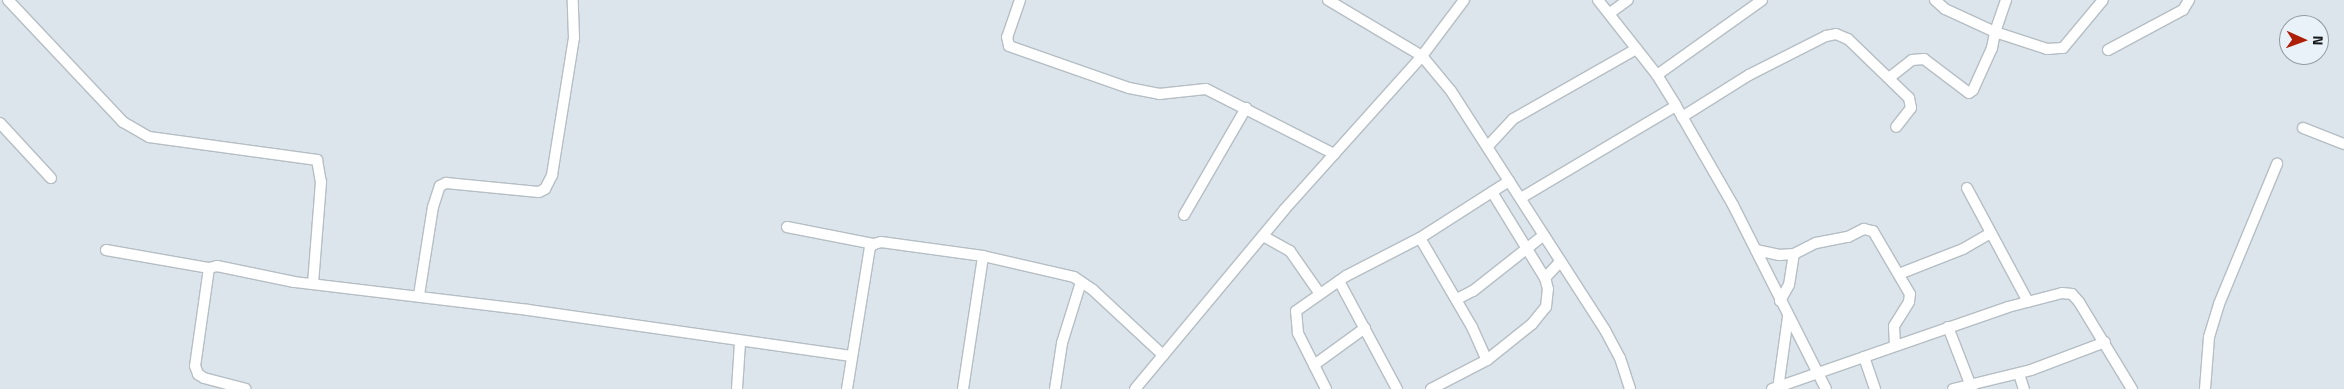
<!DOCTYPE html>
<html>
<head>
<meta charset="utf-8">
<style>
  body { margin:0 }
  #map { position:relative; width:2344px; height:389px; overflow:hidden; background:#dce5ec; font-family:"Titillium Web",sans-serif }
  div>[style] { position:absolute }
  .roads { filter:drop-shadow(1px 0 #b5bec4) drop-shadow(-1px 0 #b5bec4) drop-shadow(0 1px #b5bec4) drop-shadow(0 -1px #b5bec4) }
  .street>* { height:10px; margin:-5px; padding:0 5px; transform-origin:5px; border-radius:5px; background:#fff }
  span { translate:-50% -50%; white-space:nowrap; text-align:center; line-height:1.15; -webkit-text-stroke:4.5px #e9f2f9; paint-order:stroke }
  .north { position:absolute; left:2279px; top:15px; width:50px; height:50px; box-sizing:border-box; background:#e9f2f9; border:1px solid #949ba0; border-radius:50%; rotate:92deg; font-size:14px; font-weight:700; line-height:20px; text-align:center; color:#14181a }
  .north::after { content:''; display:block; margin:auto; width:18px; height:22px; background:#ae1f08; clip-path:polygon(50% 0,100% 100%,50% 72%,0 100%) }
</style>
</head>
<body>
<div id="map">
  <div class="roads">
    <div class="street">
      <i style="left:8px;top:0;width:168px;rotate:46.7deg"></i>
      <i style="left:123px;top:122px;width:30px;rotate:30deg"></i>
      <i style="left:149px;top:137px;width:170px;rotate:7.8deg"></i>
      <i style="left:317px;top:160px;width:22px;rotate:80deg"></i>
      <i style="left:321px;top:182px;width:102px;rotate:94.5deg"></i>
      <i style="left:1020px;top:0;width:39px;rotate:109deg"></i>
      <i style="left:1007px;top:37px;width:9px;rotate:77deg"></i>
      <i style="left:1009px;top:46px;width:127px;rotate:19.3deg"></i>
      <i style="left:1129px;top:88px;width:31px;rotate:11deg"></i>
      <i style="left:1159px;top:94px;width:47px;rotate:-6.1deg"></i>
      <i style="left:1206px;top:89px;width:144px;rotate:26.9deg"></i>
      <i style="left:1328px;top:0;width:109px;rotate:30.8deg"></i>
      <i style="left:1422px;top:56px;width:45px;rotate:50.4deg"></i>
      <i style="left:1451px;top:91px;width:284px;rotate:57.2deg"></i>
      <i style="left:1605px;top:330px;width:32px;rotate:62deg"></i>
      <i style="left:1620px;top:358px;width:33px;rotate:72deg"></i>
      <i style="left:1598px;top:0;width:95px;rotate:51.8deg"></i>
      <i style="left:1657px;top:75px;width:36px;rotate:58deg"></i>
      <i style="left:1676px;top:106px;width:114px;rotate:60.1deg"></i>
      <i style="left:1733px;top:205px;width:206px;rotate:63.2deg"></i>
      <i style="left:1935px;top:0;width:13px;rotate:42deg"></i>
      <i style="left:1945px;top:9px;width:55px;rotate:24.7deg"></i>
      <i style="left:1995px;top:32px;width:34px;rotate:-71deg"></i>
      <i style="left:1610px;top:13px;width:22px;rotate:-36deg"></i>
      <i style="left:2108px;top:50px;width:85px;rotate:-28.1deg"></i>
      <i style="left:2183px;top:10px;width:12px;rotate:-59deg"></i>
      <i style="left:1657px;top:75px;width:129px;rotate:-35.5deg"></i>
      <i style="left:1889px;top:78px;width:29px;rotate:-38deg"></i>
      <i style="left:1912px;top:60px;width:12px;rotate:-5deg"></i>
      <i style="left:1924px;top:59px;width:56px;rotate:37.1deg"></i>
      <i style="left:1969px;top:93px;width:5px;rotate:-37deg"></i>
      <i style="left:1973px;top:90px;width:46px;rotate:-65.7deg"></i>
      <i style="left:1992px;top:48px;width:16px;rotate:-79deg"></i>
      <i style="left:1995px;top:32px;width:55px;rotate:18.1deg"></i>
      <i style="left:2047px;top:49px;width:16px;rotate:-4deg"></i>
      <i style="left:2063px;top:48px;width:62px;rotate:-50.2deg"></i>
      <i style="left:1682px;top:117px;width:79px;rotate:-32.1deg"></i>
      <i style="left:1749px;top:75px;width:86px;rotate:-26.9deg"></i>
      <i style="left:1826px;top:36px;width:10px;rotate:-11deg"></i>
      <i style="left:1836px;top:34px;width:13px;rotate:23deg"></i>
      <i style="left:1848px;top:39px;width:85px;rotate:44deg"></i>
      <i style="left:1909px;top:98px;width:10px;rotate:79deg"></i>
      <i style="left:1911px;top:108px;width:24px;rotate:128deg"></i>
      <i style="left:0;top:123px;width:75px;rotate:47.2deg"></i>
      <i style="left:2303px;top:128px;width:44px;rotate:21.3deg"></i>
      <i style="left:1488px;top:146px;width:37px;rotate:-47deg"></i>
      <i style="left:1513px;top:119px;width:142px;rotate:-29.6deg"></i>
      <i style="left:1967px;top:188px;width:129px;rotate:61.8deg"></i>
      <i style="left:1492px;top:192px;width:101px;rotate:58.4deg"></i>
      <i style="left:1521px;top:198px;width:180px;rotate:-30.7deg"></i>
      <i style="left:1184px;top:215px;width:124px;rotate:-59.9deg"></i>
      <i style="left:787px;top:227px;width:89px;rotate:11.1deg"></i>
      <i style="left:874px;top:244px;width:7px;rotate:-16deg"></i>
      <i style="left:881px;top:242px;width:103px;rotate:7.8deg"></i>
      <i style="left:983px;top:256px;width:93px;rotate:13deg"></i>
      <i style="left:1074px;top:277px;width:23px;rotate:34deg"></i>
      <i style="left:1093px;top:290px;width:96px;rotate:42.9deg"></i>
      <i style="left:1263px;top:236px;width:31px;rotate:29deg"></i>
      <i style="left:1290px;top:251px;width:52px;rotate:55.1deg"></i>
      <i style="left:1420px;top:238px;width:103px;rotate:59.7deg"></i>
      <i style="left:1472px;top:327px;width:36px;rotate:66deg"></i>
      <i style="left:106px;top:250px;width:105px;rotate:9.9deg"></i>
      <i style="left:209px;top:268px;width:8px;rotate:-14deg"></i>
      <i style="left:217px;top:266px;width:79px;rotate:11.7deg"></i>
      <i style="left:294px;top:282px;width:236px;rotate:6.8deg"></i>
      <i style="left:528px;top:310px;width:325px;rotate:8.1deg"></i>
      <i style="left:1756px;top:250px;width:24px;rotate:12deg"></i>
      <i style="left:1779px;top:255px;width:15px;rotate:-4deg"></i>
      <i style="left:1794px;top:254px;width:25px;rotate:-27deg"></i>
      <i style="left:1816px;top:243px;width:33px;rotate:-11deg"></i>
      <i style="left:1848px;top:237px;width:18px;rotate:-27deg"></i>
      <i style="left:1864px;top:229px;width:9px;rotate:13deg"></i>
      <i style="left:1873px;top:231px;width:73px;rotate:59.6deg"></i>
      <i style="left:1910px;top:294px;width:8px;rotate:97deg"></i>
      <i style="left:1909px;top:302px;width:28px;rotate:122deg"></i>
      <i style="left:1894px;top:326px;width:20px;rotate:87deg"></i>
      <i style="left:209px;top:268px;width:99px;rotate:98.1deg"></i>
      <i style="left:195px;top:366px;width:9px;rotate:69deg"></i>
      <i style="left:198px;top:374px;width:7px;rotate:34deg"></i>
      <i style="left:204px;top:378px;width:43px;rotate:14.7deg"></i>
      <i style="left:1899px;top:274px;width:69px;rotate:-21.3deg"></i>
      <i style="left:1963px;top:249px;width:32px;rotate:-30deg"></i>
      <i style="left:1339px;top:281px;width:123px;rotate:61.8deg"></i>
      <i style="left:419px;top:295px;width:89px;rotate:-81deg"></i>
      <i style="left:433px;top:207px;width:22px;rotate:-72deg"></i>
      <i style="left:440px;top:186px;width:7px;rotate:-27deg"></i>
      <i style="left:446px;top:183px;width:93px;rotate:5.5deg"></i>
      <i style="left:539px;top:192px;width:7px;rotate:-27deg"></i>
      <i style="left:545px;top:189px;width:16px;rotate:-63deg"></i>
      <i style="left:552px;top:175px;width:139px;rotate:-80.9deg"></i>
      <i style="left:574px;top:38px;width:38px;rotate:-92deg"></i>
      <i style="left:1457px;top:299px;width:18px;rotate:-27deg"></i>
      <i style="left:1473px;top:291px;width:90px;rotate:-38.3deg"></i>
      <i style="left:1780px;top:301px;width:18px;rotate:-61deg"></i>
      <i style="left:1789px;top:285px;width:31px;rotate:-81deg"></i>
      <i style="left:1948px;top:327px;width:66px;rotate:68.8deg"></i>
      <i style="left:1864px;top:357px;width:152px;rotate:-19.1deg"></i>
      <i style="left:2008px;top:307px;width:56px;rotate:-14.5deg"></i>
      <i style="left:2062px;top:293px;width:10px;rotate:6deg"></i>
      <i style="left:2072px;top:294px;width:11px;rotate:49deg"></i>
      <i style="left:2079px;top:302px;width:102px;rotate:58.7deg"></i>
      <i style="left:1314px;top:365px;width:63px;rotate:-36deg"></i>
      <i style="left:2019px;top:374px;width:16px;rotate:72deg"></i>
      <i style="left:737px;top:389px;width:47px;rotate:-86.3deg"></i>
      <i style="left:847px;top:389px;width:144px;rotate:-80.8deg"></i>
      <i style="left:870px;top:247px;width:5px;rotate:-37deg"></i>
      <i style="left:963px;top:389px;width:134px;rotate:-81.4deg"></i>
      <i style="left:1055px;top:389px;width:47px;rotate:-81.3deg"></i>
      <i style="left:1062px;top:343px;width:64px;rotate:-72.7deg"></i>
      <i style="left:1135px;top:389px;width:233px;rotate:-50.2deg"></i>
      <i style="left:1284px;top:210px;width:207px;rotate:-48.1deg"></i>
      <i style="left:1422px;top:56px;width:70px;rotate:-53.1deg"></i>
      <i style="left:1326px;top:389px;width:63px;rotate:-116.6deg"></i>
      <i style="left:1298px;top:333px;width:22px;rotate:-95deg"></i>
      <i style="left:1296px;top:311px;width:61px;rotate:-35deg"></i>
      <i style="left:1346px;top:276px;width:83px;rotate:-27.2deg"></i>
      <i style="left:1420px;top:238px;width:106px;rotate:-32.6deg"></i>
      <i style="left:1431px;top:389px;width:63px;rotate:-27.4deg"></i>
      <i style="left:1487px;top:360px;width:58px;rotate:-38.7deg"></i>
      <i style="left:1532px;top:324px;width:22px;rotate:-51deg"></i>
      <i style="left:1546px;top:307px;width:18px;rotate:-84deg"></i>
      <i style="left:1548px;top:289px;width:11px;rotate:-105deg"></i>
      <i style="left:1545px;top:278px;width:23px;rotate:-47deg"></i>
      <i style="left:1772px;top:389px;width:97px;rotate:-19.2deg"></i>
      <i style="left:1864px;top:357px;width:34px;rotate:71deg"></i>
      <i style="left:1778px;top:389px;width:73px;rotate:-82.1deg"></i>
      <i style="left:1953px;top:389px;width:80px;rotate:-13.7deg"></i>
      <i style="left:2031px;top:370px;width:79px;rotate:-20.7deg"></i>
      <i style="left:2205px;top:389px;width:52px;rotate:-85.6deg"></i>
      <i style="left:2209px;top:337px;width:34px;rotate:-73deg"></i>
      <i style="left:2219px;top:304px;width:152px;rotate:-67.5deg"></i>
    </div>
  </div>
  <div class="north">N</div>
</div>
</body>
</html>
